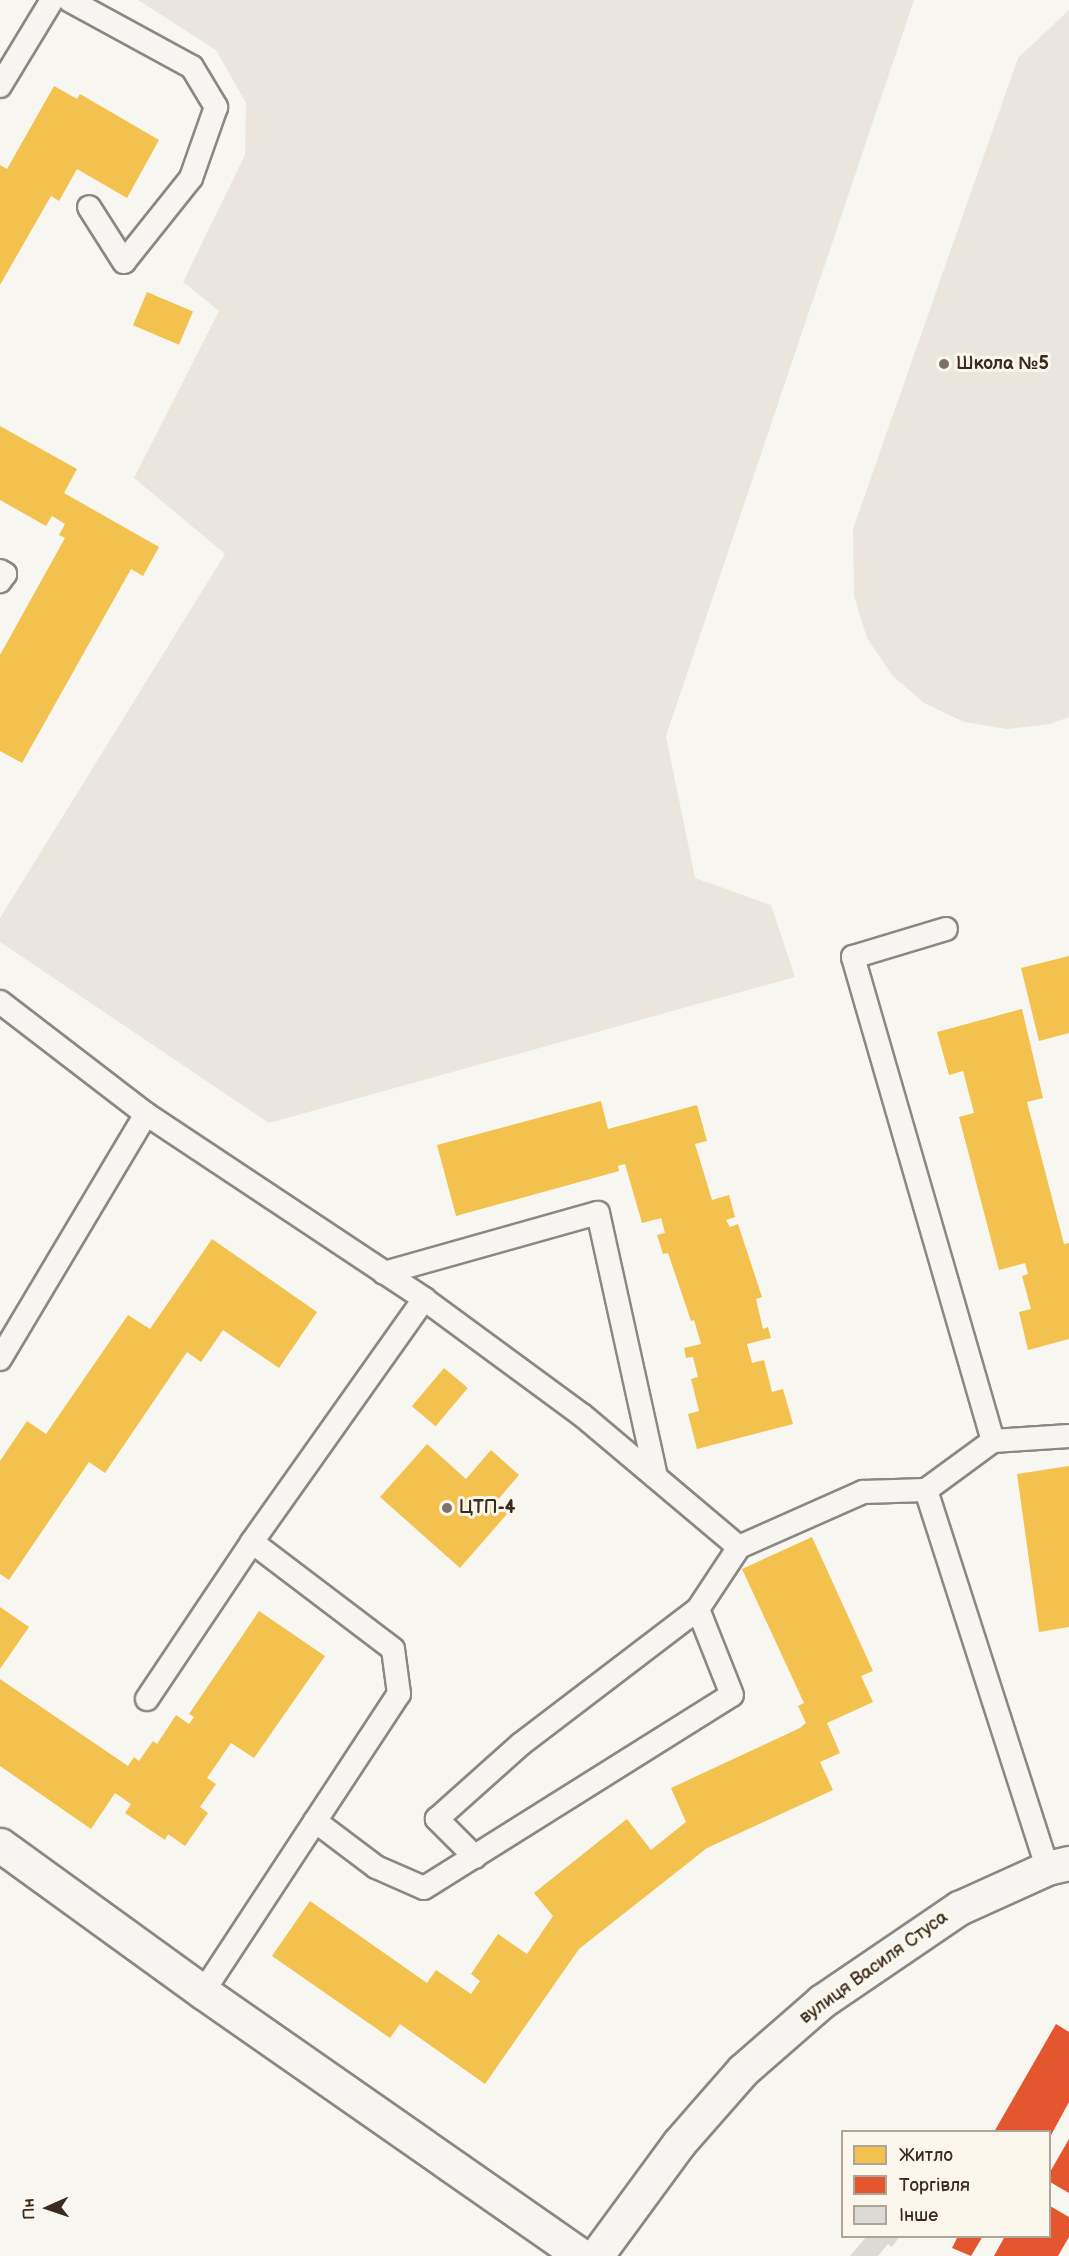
<!DOCTYPE html>
<html>
<head>
<meta charset="utf-8">
<style>
  body { margin:0 }
  #map { position:relative; width:1069px; height:2256px; overflow:hidden; background:#f8f6f0; font-family:"Balsamiq Sans",sans-serif }
  div>[style] { position:absolute }
  .green>* { inset:0; background:#eae6dd }
  .homes>* { inset:0; background:#f2c14e; transform-origin:0 0 }
  .shops>* { inset:0; background:#e4572e }
  .building>* { inset:0; background:#dcdad5 }
  .roads { filter:drop-shadow(2px 0 #8b8781) drop-shadow(-2px 0 #8b8781) drop-shadow(0 2px #8b8781) drop-shadow(0 -2px #8b8781) }
  .service>* { height:22px; margin:-11px; padding:0 11px; transform-origin:11px; border-radius:11px; background:#f6f5f1 }
  .minor>* { height:33px; margin:-16.5px; padding:0 16.5px; transform-origin:16.5px; border-radius:16.5px; background:#f6f5f1 }
  .dots>* { width:16px; height:16px; translate:-50% -50%; box-sizing:border-box; border:3px solid #fbf7ec; border-radius:50% }
  span { translate:-50% -50%; white-space:nowrap; text-align:center; line-height:1.15; -webkit-text-stroke:6px #fbf7ec; paint-order:stroke }
  .poi-label { font-size:18px; color:#3b2a1e; font-weight:700 }
  .left { translate:0 -50%; text-align:left }
  .street-label { font-size:18px; color:#3b2a1e }
  .legend { position:absolute; left:841px; top:2130px; width:210px; height:108px; box-sizing:border-box; background:#fbf7ec; border:2px solid #aea59a; margin:0; padding:8px 10px; list-style:none; font-size:18px; color:#3b2a1e }
  .legend li { display:flex; align-items:center; gap:12px; height:30px }
  .legend b { width:30px; border:2px solid #aea59a }
  .north { position:absolute; left:18px; top:2178px; width:60px; height:60px; -webkit-text-stroke:4px #fbf7ec; paint-order:stroke; rotate:267deg; font-size:16px; font-weight:700; line-height:24px; text-align:center; color:#3b2a1e }
  .north::after { content:''; display:block; margin:auto; width:21px; height:27px; background:#3b2a1e; clip-path:polygon(50% 0,100% 100%,50% 72%,0 100%) }
</style>
</head>
<body>
<div id="map">
  <div class="green">
    <i style="clip-path:polygon(138px 0,914px 0,666px 736px,695px 878px,771px 905px,795px 977px,269px 1123px,0 942px,0 918px,225px 554px,134px 478px,219px 311px,183px 282px,245px 155px,246px 103px,216px 50px)"></i>
    <i style="clip-path:polygon(1069px 10px,1069px 717px,1050px 724px,1007px 729px,964px 722px,924px 703px,892px 675px,867px 638px,854px 596px,853px 529px,1018px 58px)"></i>
  </div>
  <div class="homes">
    <i style="clip-path:polygon(54px 86px,77px 99px,80px 94px,159px 140px,127px 198px,77px 169px,59px 201px,51px 196px,0 285px,0 165px,7px 169px)"></i>
    <i style="left:147px;top:292px;width:50px;height:36px;rotate:23deg"></i>
    <i style="clip-path:polygon(0 426px,77px 469px,64px 493px,159px 547px,143px 576px,131px 569px,22px 763px,0 751px,0 655px,65px 538px,59px 535px,65px 524px,52px 516px,46px 526px,0 500px)"></i>
    <i style="clip-path:polygon(1069px 956px,1069px 1033px,1039px 1041px,1021px 968px)"></i>
    <i style="clip-path:polygon(1022px 1009px,1043px 1098px,1027px 1102px,1064px 1244px,1069px 1243px,1069px 1339px,1028px 1350px,1019px 1312px,1031px 1309px,1022px 1276px,1028px 1274px,1025px 1263px,999px 1270px,959px 1117px,974px 1113px,963px 1071px,949px 1075px,937px 1032px)"></i>
    <i style="clip-path:polygon(601px 1101px,608px 1129px,697px 1105px,707px 1141px,695px 1144px,712px 1200px,729px 1195px,735px 1217px,726px 1220px,730px 1227px,738px 1224px,762px 1297px,756px 1299px,763px 1329px,768px 1327px,771px 1338px,747px 1344px,752px 1363px,764px 1360px,772px 1392px,783px 1389px,793px 1424px,697px 1449px,688px 1414px,699px 1411px,691px 1379px,698px 1377px,693px 1357px,686px 1358px,684px 1348px,701px 1344px,694px 1320px,691px 1321px,668px 1253px,663px 1254px,657px 1235px,665px 1233px,661px 1218px,642px 1223px,625px 1164px,618px 1166px,619px 1171px,456px 1216px,437px 1145px)"></i>
    <i style="clip-path:polygon(212px 1239px,317px 1312px,279px 1368px,223px 1330px,201px 1362px,187px 1352px,105px 1473px,89px 1462px,9px 1580px,0 1574px,0 1461px,27px 1421px,46px 1434px,128px 1315px,150px 1329px)"></i>
    <i style="left:444px;top:1368px;width:31px;height:50px;rotate:40deg"></i>
    <i style="clip-path:polygon(427px 1444px,466px 1479px,491px 1450px,519px 1475px,495px 1503px,507px 1514px,460px 1568px,380px 1497px)"></i>
    <i style="clip-path:polygon(1069px 1466px,1069px 1627px,1039px 1632px,1017px 1474px)"></i>
    <i style="clip-path:polygon(812px 1537px,873px 1671px,861px 1676px,873px 1702px,827px 1723px,840px 1753px,820px 1762px,833px 1790px,707px 1848px,579px 1949px,485px 2084px,400px 2024px,390px 2038px,272px 1956px,310px 1901px,427px 1983px,436px 1970px,471px 1994px,480px 1981px,471px 1974px,498px 1934px,527px 1954px,553px 1916px,534px 1893px,627px 1819px,651px 1850px,686px 1822px,671px 1788px,800px 1728px,806px 1723px,798px 1706px,804px 1703px,742px 1569px)"></i>
    <i style="clip-path:polygon(0 1607px,29px 1627px,0 1669px)"></i>
    <i style="clip-path:polygon(259px 1611px,325px 1656px,254px 1758px,231px 1743px,207px 1778px,216px 1784px,200px 1807px,208px 1813px,185px 1846px,168px 1834px,165px 1840px,125px 1813px,131px 1804px,115px 1793px,91px 1829px,0 1766px,0 1679px,128px 1766px,134px 1757px,139px 1761px,153px 1741px,157px 1744px,176px 1715px,189px 1724px,194px 1717px,189px 1714px)"></i>
  </div>
  <div class="shops">
    <i style="clip-path:polygon(1056px 2024px,1069px 2032px,1069px 2102px,1050px 2137px,1050px 2132px,994px 2132px)"></i>
    <i style="clip-path:polygon(1069px 2139px,1069px 2193px,1050px 2182px,1050px 2172px)"></i>
    <i style="clip-path:polygon(1050px 2206px,1069px 2217px,1069px 2237px,1058px 2256px,994px 2256px,1005px 2236px,1050px 2236px)"></i>
    <i style="clip-path:polygon(958px 2236px,983px 2236px,971px 2256px,952px 2248px)"></i>
  </div>
  <div class="building">
    <i style="clip-path:polygon(867px 2236px,900px 2236px,892px 2247px,888px 2244px,878px 2256px,850px 2256px)"></i>
  </div>
  <div class="roads">
    <div class="service">
      <i style="left:69px;top:0;width:140px;rotate:28.6deg"></i>
      <i style="left:192px;top:67px;width:47px;rotate:59deg"></i>
      <i style="left:216px;top:107px;width:75px;rotate:109.4deg"></i>
      <i style="left:191px;top:178px;width:107px;rotate:128.6deg"></i>
      <i style="left:124px;top:262px;width:65px;rotate:-122.5deg"></i>
      <i style="left:0;top:86px;width:100px;rotate:-58.8deg"></i>
      <i style="left:0;top:571px;width:6px;rotate:31deg"></i>
      <i style="left:5px;top:574px;width:9px;rotate:126deg"></i>
      <i style="left:0;top:1002px;width:184px;rotate:37.5deg"></i>
      <i style="left:146px;top:1114px;width:334px;rotate:33.6deg"></i>
      <i style="left:424px;top:1299px;width:196px;rotate:36.3deg"></i>
      <i style="left:582px;top:1415px;width:205px;rotate:40.1deg"></i>
      <i style="left:739px;top:1547px;width:136px;rotate:-23.9deg"></i>
      <i style="left:863px;top:1492px;width:63px;rotate:-1.8deg"></i>
      <i style="left:926px;top:1490px;width:397px;rotate:72.2deg"></i>
      <i style="left:384px;top:1273px;width:222px;rotate:-15.7deg"></i>
      <i style="left:598px;top:1213px;width:270px;rotate:77.6deg"></i>
      <i style="left:0;top:1359px;width:285px;rotate:-59.2deg"></i>
      <i style="left:993px;top:1441px;width:76px;rotate:-3.8deg"></i>
      <i style="left:926px;top:1490px;width:83px;rotate:-36.2deg"></i>
      <i style="left:993px;top:1441px;width:504px;rotate:-106.13deg"></i>
      <i style="left:853px;top:957px;width:97px;rotate:-16.8deg"></i>
      <i style="left:147px;top:1699px;width:189px;rotate:-56.2deg"></i>
      <i style="left:252px;top:1542px;width:298px;rotate:-54.7deg"></i>
      <i style="left:315px;top:1821px;width:76px;rotate:37deg"></i>
      <i style="left:376px;top:1867px;width:52px;rotate:23.6deg"></i>
      <i style="left:424px;top:1888px;width:363px;rotate:-32.1deg"></i>
      <i style="left:732px;top:1695px;width:92px;rotate:-111.6deg"></i>
      <i style="left:698px;top:1609px;width:74px;rotate:-56.5deg"></i>
      <i style="left:475px;top:1857px;width:54px;rotate:-135deg"></i>
      <i style="left:437px;top:1819px;width:113px;rotate:-41.8deg"></i>
      <i style="left:521px;top:1744px;width:223px;rotate:-37.3deg"></i>
      <i style="left:203px;top:1992px;width:357px;rotate:-56.7deg"></i>
      <i style="left:399px;top:1694px;width:45px;rotate:-97.6deg"></i>
      <i style="left:393px;top:1649px;width:177px;rotate:-142.8deg"></i>
    </div>
    <div class="minor">
      <i style="left:0;top:1845px;width:251px;rotate:35.9deg"></i>
      <i style="left:203px;top:1992px;width:461px;rotate:34.9deg"></i>
      <i style="left:596px;top:2256px;width:140px;rotate:-53.7deg"></i>
      <i style="left:679px;top:2143px;width:97px;rotate:-48.8deg"></i>
      <i style="left:743px;top:2070px;width:105px;rotate:-41.1deg"></i>
      <i style="left:822px;top:2001px;width:166px;rotate:-34.2deg"></i>
      <i style="left:959px;top:1908px;width:97px;rotate:-24.4deg"></i>
      <i style="left:1047px;top:1868px;width:23px;rotate:-13deg"></i>
    </div>
  </div>
  <div class="dots">
    <i style="left:944px;top:364px;background:#7d7168"></i>
    <i style="left:447px;top:1508px;background:#7d7168"></i>
  </div>
  <div class="poi-label">
    <span class="left" style="left:956px;top:364px">Школа №5</span>
    <span class="left" style="left:459px;top:1508px">ЦТП-4</span>
  </div>
  <div class="street-label">
    <span style="left:874px;top:1968px;rotate:-36deg">вулиця Василя Стуса</span>
  </div>
  <ul class="legend">
  <li><b style="height:16px;background:#f2c14e"></b>Житло</li>
  <li><b style="height:16px;background:#e4572e"></b>Торгівля</li>
  <li><b style="height:16px;background:#dcdad5"></b>Інше</li>
  </ul>
  <div class="north">Пн</div>
</div>
</body>
</html>
